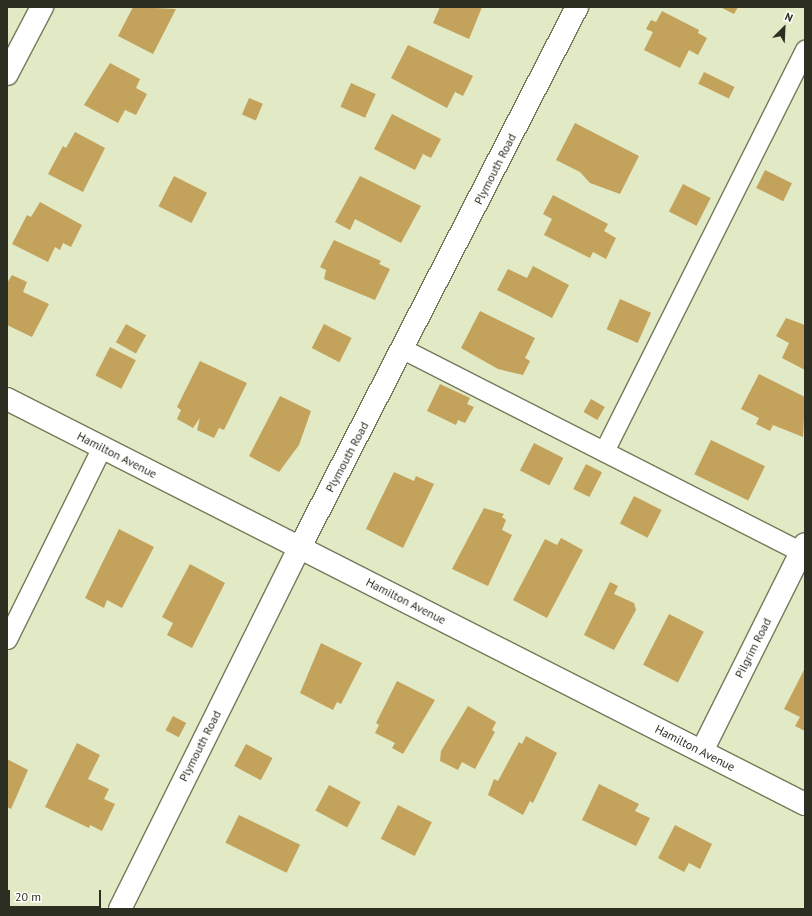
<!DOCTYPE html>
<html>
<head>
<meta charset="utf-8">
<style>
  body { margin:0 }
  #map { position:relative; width:812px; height:916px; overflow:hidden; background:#e1eac5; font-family:"PT Sans",sans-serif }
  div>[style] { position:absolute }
  .building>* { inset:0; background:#c3a25c; transform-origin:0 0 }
  .roads { filter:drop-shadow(1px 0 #727a59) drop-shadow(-1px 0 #727a59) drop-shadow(0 1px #727a59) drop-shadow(0 -1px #727a59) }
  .lane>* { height:19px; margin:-9.5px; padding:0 9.5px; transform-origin:9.5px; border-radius:9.5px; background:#fff }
  .street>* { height:22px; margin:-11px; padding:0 11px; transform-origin:11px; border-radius:11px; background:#fff }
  span { translate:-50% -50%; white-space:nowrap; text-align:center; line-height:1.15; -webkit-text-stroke:4px #fff; paint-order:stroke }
  .street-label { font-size:12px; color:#2b2e21 }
  .frame { position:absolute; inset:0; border:8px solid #2b2e21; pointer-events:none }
  .north { position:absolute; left:764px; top:8px; width:40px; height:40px; -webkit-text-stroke:3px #fff; paint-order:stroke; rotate:24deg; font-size:11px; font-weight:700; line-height:16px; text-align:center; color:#2b2e21 }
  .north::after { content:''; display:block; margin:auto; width:14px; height:18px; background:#2b2e21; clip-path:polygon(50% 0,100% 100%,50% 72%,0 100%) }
  .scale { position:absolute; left:8px; top:890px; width:93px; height:18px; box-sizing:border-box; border:2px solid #2b2e21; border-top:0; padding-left:5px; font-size:12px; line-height:14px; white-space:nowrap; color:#2b2e21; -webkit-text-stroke:3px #fff; paint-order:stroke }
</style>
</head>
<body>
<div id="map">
  <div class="building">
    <i style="clip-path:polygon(133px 7px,176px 9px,153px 54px,118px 36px)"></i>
    <i style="clip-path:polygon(440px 7px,482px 7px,469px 39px,433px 23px)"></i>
    <i style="clip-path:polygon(720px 7px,738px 7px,734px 14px)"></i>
    <i style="clip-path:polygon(662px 11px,699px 30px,698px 33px,707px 38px,698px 55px,689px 50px,680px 68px,644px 50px,653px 32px,646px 29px,651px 20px,656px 22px)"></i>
    <i style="clip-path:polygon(408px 45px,473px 76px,463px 96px,455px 92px,447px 108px,391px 78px)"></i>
    <i style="clip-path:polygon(110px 63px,140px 79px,136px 88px,147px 94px,136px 115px,125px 110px,118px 123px,84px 105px)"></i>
    <i style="left:704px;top:72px;width:34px;height:13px;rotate:26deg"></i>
    <i style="left:351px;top:83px;width:27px;height:26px;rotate:24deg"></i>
    <i style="left:249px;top:98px;width:15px;height:18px;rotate:23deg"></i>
    <i style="clip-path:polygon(392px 114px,441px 139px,431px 158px,423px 154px,415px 170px,374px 149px)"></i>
    <i style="clip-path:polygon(575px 123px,639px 156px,620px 194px,590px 183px,580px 172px,556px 160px)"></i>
    <i style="clip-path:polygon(75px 132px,105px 148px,83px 192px,48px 174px,63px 146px,66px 148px)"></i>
    <i style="left:765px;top:170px;width:30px;height:20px;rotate:26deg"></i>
    <i style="left:174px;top:176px;width:37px;height:34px;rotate:27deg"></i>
    <i style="clip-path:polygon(360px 176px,421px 206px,401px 243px,355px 219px,350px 230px,335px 222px)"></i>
    <i style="left:683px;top:184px;width:31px;height:31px;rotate:27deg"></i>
    <i style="clip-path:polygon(553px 195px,608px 224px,604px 231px,616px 238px,606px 259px,593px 252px,590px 258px,544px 235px,552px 219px,543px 214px)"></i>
    <i style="clip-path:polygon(40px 202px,82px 225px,71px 247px,63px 243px,60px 250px,55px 247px,48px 262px,12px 244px,27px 215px,31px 217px)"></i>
    <i style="clip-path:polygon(334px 240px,381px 261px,379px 264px,390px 269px,375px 300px,324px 279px,326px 270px,320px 267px)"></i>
    <i style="clip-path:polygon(533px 266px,569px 285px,552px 318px,497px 290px,508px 269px,527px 278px)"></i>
    <i style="clip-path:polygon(12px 275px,27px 282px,23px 292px,49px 304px,32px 337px,7px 325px,7px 283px)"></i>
    <i style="left:620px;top:299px;width:34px;height:33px;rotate:24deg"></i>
    <i style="clip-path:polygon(480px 311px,535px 338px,525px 358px,530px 361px,523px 375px,498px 369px,461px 348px)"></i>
    <i style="clip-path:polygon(786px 318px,805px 325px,805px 370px,782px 358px,789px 343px,776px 336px)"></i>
    <i style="left:126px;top:324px;width:23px;height:21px;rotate:29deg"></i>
    <i style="left:324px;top:324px;width:31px;height:27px;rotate:27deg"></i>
    <i style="left:110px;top:347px;width:29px;height:32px;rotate:27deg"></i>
    <i style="clip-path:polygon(200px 361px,247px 383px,224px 430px,219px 428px,214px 438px,197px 430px,200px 418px,193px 428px,177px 419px,181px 410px,177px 407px)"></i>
    <i style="clip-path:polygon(759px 374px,805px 397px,803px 437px,773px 425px,770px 431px,756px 424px,759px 418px,741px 409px)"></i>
    <i style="clip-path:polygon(440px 384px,470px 398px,467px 404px,474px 407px,465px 423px,458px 420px,456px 425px,427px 411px)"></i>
    <i style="clip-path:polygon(280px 396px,311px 411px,299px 445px,279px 472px,249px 456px)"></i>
    <i style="left:591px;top:399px;width:16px;height:15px;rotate:30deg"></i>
    <i style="left:711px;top:440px;width:60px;height:38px;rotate:26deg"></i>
    <i style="left:534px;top:443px;width:33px;height:31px;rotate:27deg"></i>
    <i style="left:586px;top:464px;width:18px;height:28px;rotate:27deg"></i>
    <i style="clip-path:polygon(394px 472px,414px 481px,416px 476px,434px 484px,403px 548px,366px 529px)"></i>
    <i style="left:634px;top:496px;width:31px;height:31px;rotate:27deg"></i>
    <i style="clip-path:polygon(484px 508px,504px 514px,502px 517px,506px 520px,502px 530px,512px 535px,488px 586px,452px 569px)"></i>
    <i style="clip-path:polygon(119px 529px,154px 547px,122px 608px,107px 600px,104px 608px,85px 598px)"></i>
    <i style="clip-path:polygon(561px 538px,583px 550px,547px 618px,513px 600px,545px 539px,557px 545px)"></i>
    <i style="clip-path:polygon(190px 564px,225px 583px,192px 648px,167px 635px,173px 623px,162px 617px)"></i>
    <i style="clip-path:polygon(610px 582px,618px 586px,614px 594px,634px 603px,636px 610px,614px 650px,584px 635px)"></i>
    <i style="left:669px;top:614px;width:39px;height:57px;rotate:27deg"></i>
    <i style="clip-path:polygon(321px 643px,362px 663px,341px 704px,337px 702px,333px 710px,300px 693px)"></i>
    <i style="clip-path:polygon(805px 668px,805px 731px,795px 726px,800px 717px,784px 709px)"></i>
    <i style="clip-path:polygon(397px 681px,435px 700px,403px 754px,392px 748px,395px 743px,375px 733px,379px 725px,376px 723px)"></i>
    <i style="clip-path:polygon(468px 706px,496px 722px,492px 730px,495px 732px,475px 769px,462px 762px,458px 770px,440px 761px,441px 751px)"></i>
    <i style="left:173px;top:716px;width:15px;height:16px;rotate:28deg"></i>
    <i style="clip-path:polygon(526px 736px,557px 753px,533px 803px,530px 801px,523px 815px,488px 795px,494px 779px,498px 781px,519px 742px,522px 744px)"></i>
    <i style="clip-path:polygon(77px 743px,100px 755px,88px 779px,109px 789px,104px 799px,115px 804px,102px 831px,90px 825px,89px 828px,45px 807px)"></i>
    <i style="left:246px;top:744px;width:30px;height:25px;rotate:28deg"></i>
    <i style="clip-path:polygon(7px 759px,28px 770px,11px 809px,7px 807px)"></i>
    <i style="clip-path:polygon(599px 784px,639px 804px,635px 811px,650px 818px,636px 846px,582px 820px)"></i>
    <i style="left:329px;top:785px;width:36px;height:29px;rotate:28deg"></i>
    <i style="left:398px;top:805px;width:38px;height:38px;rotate:27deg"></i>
    <i style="left:239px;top:815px;width:68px;height:31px;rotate:26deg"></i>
    <i style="clip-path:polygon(675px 825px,712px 844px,700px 869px,689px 863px,684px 872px,658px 858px)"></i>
  </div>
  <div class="roads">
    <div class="lane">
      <i style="left:403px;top:349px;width:447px;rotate:27deg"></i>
      <i style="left:604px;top:451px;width:449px;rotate:-63.4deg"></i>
      <i style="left:7px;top:639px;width:214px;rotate:-63.7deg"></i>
    </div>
    <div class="street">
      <i style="left:7px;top:74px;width:76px;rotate:-62.4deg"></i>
      <i style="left:7px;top:399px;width:895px;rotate:26.91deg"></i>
      <i style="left:702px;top:751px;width:231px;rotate:-63.5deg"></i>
      <i style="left:120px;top:909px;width:404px;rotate:-63.6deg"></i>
      <i style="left:300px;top:547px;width:607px;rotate:-62.84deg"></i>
    </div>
  </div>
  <div class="street-label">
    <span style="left:495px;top:169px;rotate:-63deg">Plymouth Road</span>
    <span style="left:117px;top:455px;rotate:27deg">Hamilton Avenue</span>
    <span style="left:347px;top:457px;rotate:-62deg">Plymouth Road</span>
    <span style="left:406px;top:601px;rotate:27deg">Hamilton Avenue</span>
    <span style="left:753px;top:648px;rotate:-63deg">Pilgrim Road</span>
    <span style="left:200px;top:746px;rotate:-63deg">Plymouth Road</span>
    <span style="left:695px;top:748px;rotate:27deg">Hamilton Avenue</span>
  </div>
  <div class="frame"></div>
  <div class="north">N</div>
  <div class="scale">20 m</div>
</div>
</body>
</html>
